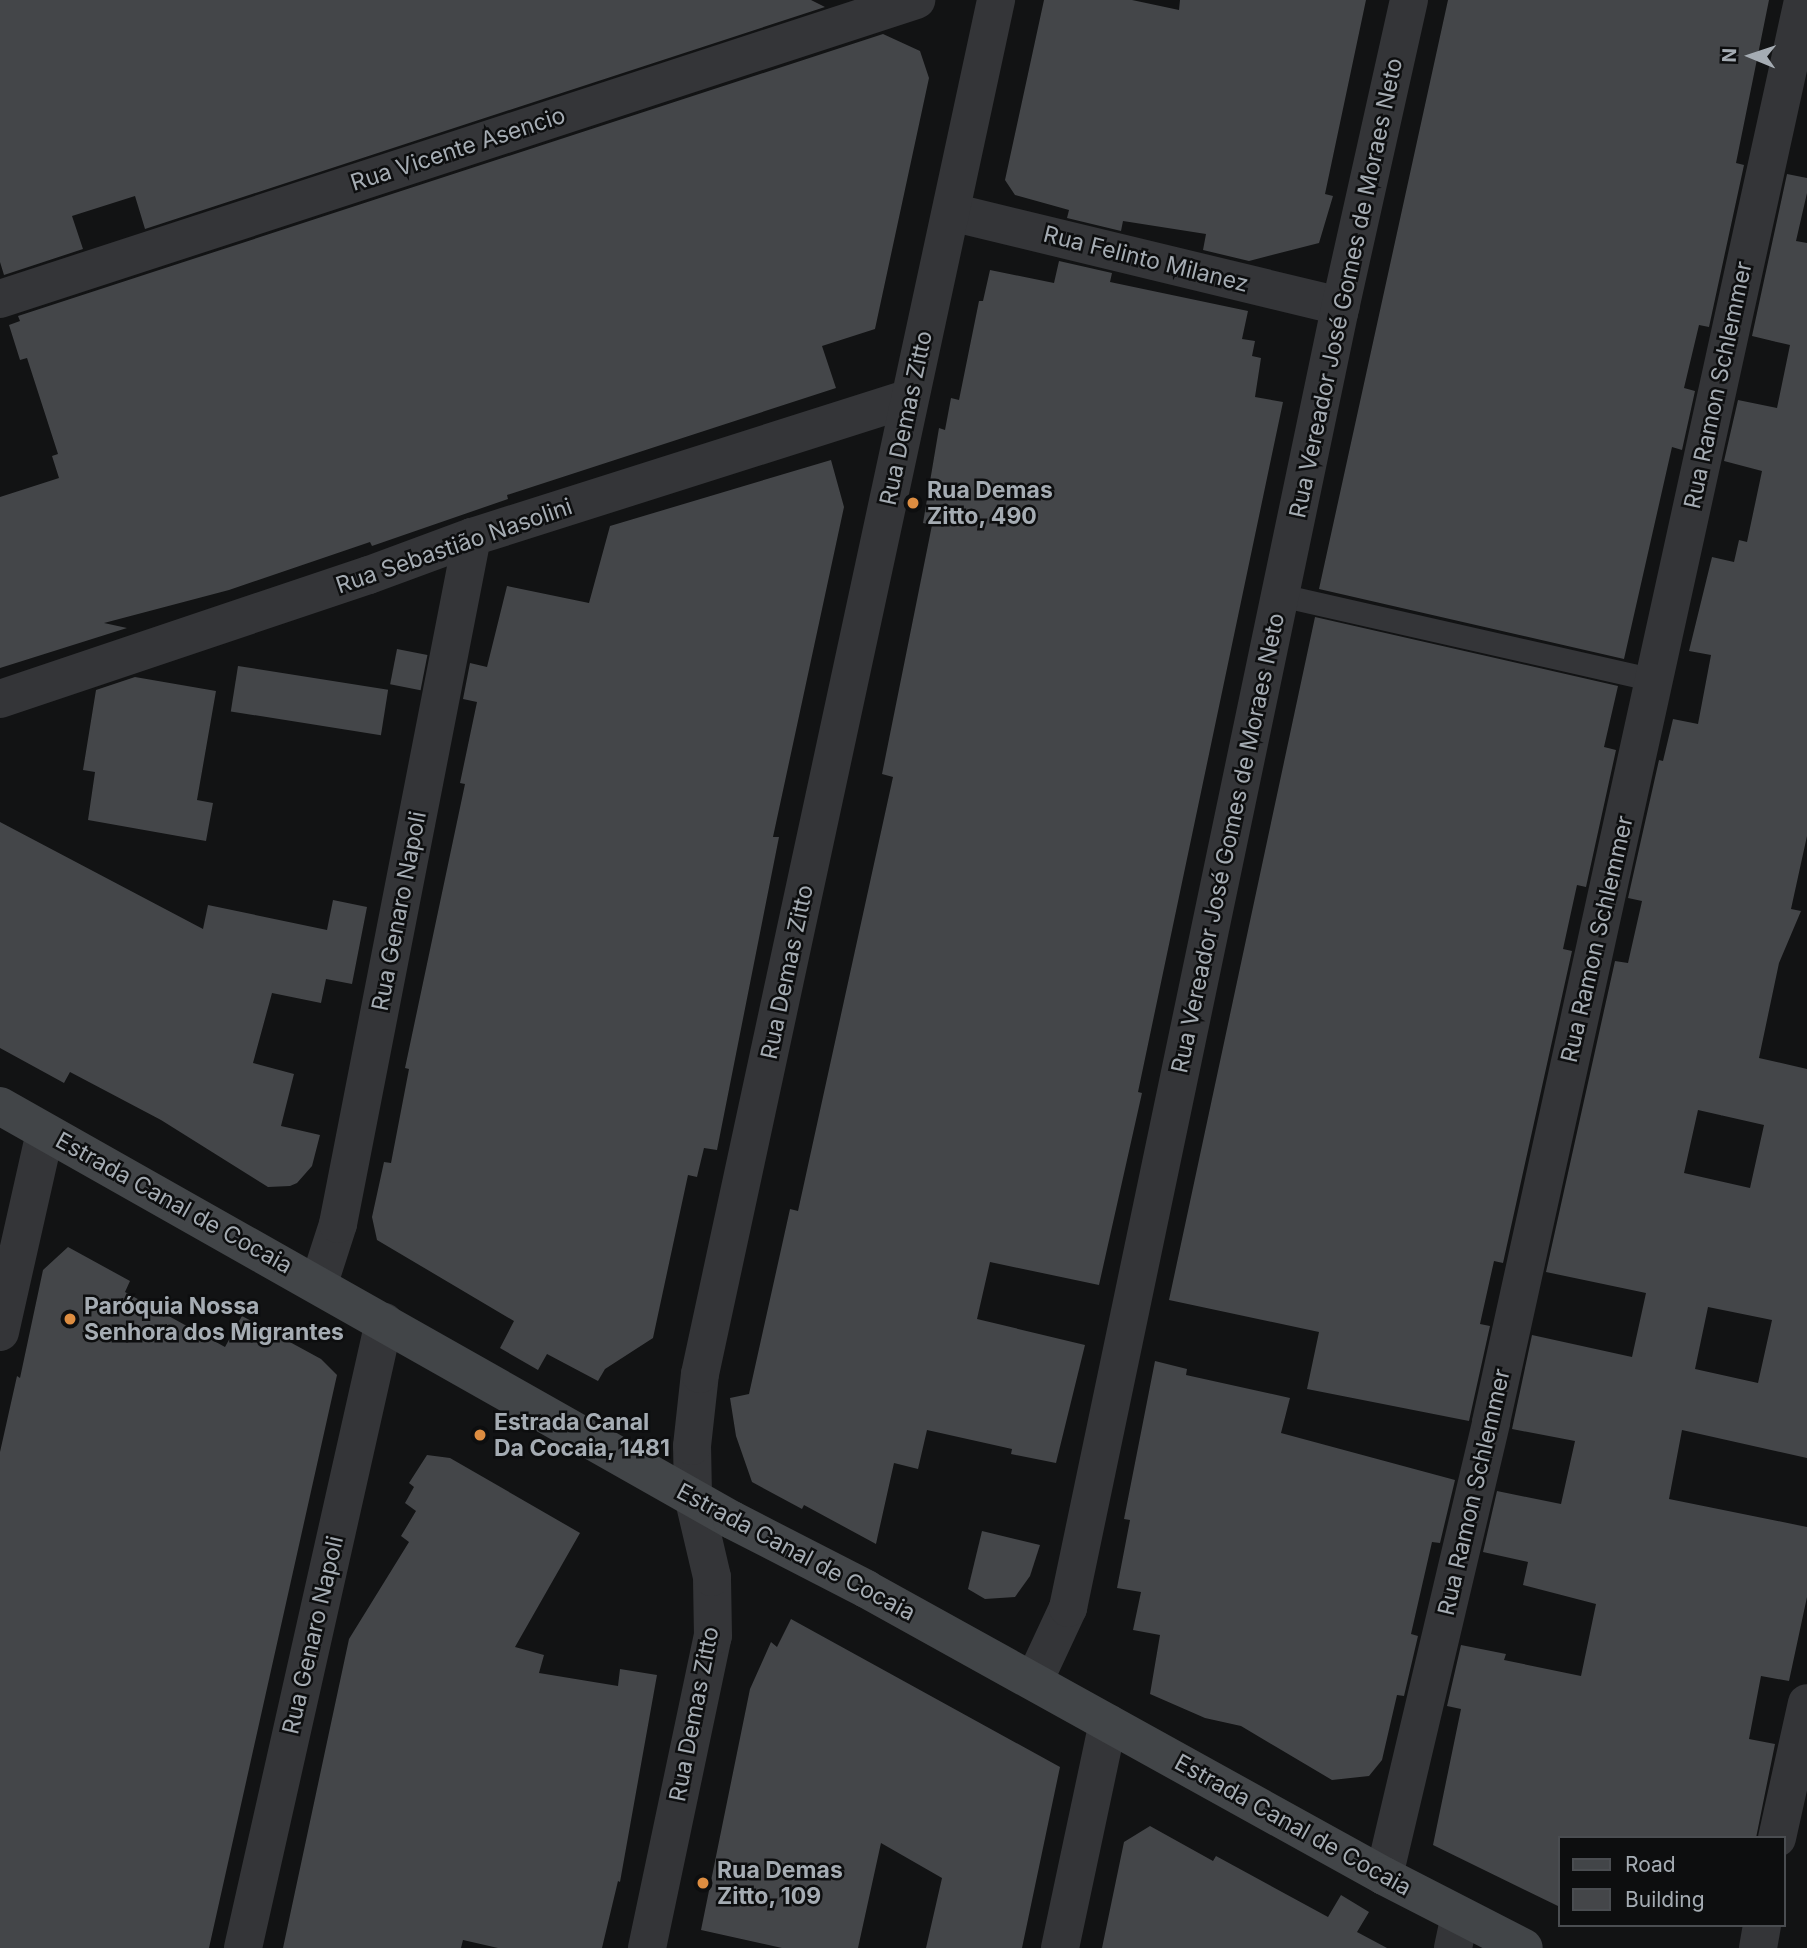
<!DOCTYPE html>
<html>
<head>
<meta charset="utf-8">
<style>
  body { margin:0 }
  #map { position:relative; width:1807px; height:1948px; overflow:hidden; background:#121314; font-family:Inter,sans-serif }
  div>[style] { position:absolute }
  .building>* { inset:0; background:#444649; transform-origin:0 0 }
  .service>* { height:23px; margin:-11.5px; padding:0 11.5px; transform-origin:11.5px; border-radius:11.5px; background:#343538 }
  .minor>* { height:38px; margin:-19px; padding:0 19px; transform-origin:19px; border-radius:19px; background:#343538 }
  .secondary>* { height:38px; margin:-19px; padding:0 19px; transform-origin:19px; border-radius:19px; background:#424548 }
  .dots>* { width:19px; height:19px; translate:-50% -50%; box-sizing:border-box; border:4px solid #0d0e0f; border-radius:50% }
  span { translate:-50% -50%; white-space:nowrap; text-align:center; line-height:1.15; -webkit-text-stroke:5px #0d0e0f; paint-order:stroke }
  .street-label { font-size:23px; color:#a5acb3 }
  .poi-label { font-size:23px; color:#a5acb3; font-weight:700 }
  .left { translate:0 -50%; text-align:left }
  .legend { position:absolute; left:1558px; top:1836px; width:228px; height:91px; box-sizing:border-box; background:#0d0e0f; border:2px solid #4a4d51; margin:0; padding:9px 12px; list-style:none; font-size:21px; color:#a5acb3 }
  .legend li { display:flex; align-items:center; gap:14px; height:35px }
  .legend b { width:35px; border:2px solid #4a4d51 }
  .north { position:absolute; left:1716px; top:21px; width:70px; height:70px; -webkit-text-stroke:5px #0d0e0f; paint-order:stroke; rotate:272deg; font-size:19px; font-weight:700; line-height:28px; text-align:center; color:#a5acb3 }
  .north::after { content:''; display:block; margin:auto; width:24px; height:32px; background:#a5acb3; clip-path:polygon(50% 0,100% 100%,50% 72%,0 100%) }
</style>
</head>
<body>
<div id="map">
  <div class="building">
    <i style="clip-path:polygon(0 0,811px 0,825px 7px,145px 229px,135px 196px,72px 216px,83px 249px,4px 275px,0 262px)"></i>
    <i style="clip-path:polygon(1044px 0,1132px 0,1179px 10px,1180px 0,1366px 0,1325px 194px,1333px 196px,1319px 243px,1249px 261px,1203px 250px,1206px 234px,1123px 221px,1121px 231px,1067px 218px,1069px 210px,1015px 195px,1005px 180px)"></i>
    <i style="clip-path:polygon(1448px 0,1769px 0,1736px 163px,1744px 165px,1709px 327px,1699px 325px,1684px 388px,1695px 391px,1682px 450px,1672px 447px,1624px 659px,1319px 589px)"></i>
    <i style="clip-path:polygon(883px 34px,920px 51px,929px 78px,875px 329px,822px 346px,836px 388px,507px 495px,508px 499px,372px 546px,370px 542px,229px 590px,104px 623px,127px 628px,0 668px,0 497px,59px 478px,52px 456px,58px 454px,27px 358px,20px 360px,9px 325px,20px 321px,18px 316px)"></i>
    <i style="clip-path:polygon(evenodd,1787px 174px,1807px 178px,1807px 193px,1796px 241px,1807px 243px,1807px 836px,1791px 909px,1801px 911px,1779px 963px,1759px 1058px,1807px 1069px,1807px 1458px,1682px 1430px,1669px 1499px,1807px 1527px,1807px 1597px,1789px 1681px,1761px 1676px,1749px 1739px,1775px 1744px,1756px 1838px,1560px 1838px,1560px 1907px,1433px 1845px,1461px 1709px,1447px 1706px,1461px 1645px,1506px 1654px,1504px 1660px,1581px 1676px,1596px 1604px,1523px 1585px,1528px 1562px,1483px 1552px,1497px 1491px,1561px 1504px,1575px 1441px,1512px 1429px,1532px 1335px,1632px 1357px,1646px 1293px,1546px 1272px,1615px 961px,1628px 963px,1642px 901px,1628px 898px,1659px 760px,1663px 761px,1673px 719px,1698px 724px,1711px 655px,1689px 651px,1712px 557px,1734px 562px,1739px 540px,1747px 542px,1762px 471px,1724px 461px,1738px 400px,1777px 408px,1790px 345px,1752px 336px,1787px 174px,1698px 1110px,1764px 1125px,1750px 1188px,1684px 1173px,1698px 1110px,1787px 174px,1708px 1307px,1772px 1320px,1758px 1383px,1695px 1369px,1708px 1307px)"></i>
    <i style="clip-path:polygon(1059px 261px,1112px 273px,1110px 282px,1248px 311px,1242px 339px,1255px 341px,1252px 356px,1261px 358px,1255px 397px,1283px 402px,1138px 1092px,1142px 1093px,1099px 1285px,990px 1262px,977px 1319px,1085px 1345px,1056px 1463px,1011px 1454px,1012px 1449px,927px 1430px,918px 1469px,894px 1463px,876px 1544px,804px 1505px,802px 1509px,752px 1482px,736px 1436px,730px 1398px,749px 1394px,790px 1209px,798px 1211px,893px 777px,882px 774px,932px 525px,923px 523px,939px 428px,945px 430px,951px 398px,959px 400px,979px 301px,983px 301px,990px 270px,1054px 283px)"></i>
    <i style="clip-path:polygon(831px 460px,844px 507px,773px 837px,779px 837px,717px 1150px,704px 1148px,697px 1177px,688px 1175px,653px 1338px,605px 1369px,598px 1381px,547px 1354px,538px 1370px,500px 1348px,514px 1321px,377px 1240px,372px 1217px,384px 1162px,391px 1163px,409px 1069px,405px 1068px,465px 784px,460px 783px,477px 702px,463px 699px,470px 663px,487px 667px,507px 586px,589px 603px,610px 526px)"></i>
    <i style="clip-path:polygon(1315px 617px,1618px 686px,1604px 747px,1616px 750px,1586px 887px,1577px 885px,1563px 949px,1572px 951px,1503px 1263px,1494px 1261px,1480px 1324px,1490px 1326px,1469px 1421px,1307px 1389px,1319px 1332px,1169px 1300px)"></i>
    <i style="left:397px;top:649px;width:31px;height:36px;rotate:11deg"></i>
    <i style="left:238px;top:666px;width:152px;height:46px;rotate:9deg"></i>
    <i style="clip-path:polygon(135px 677px,216px 691px,197px 800px,213px 803px,206px 841px,88px 820px,95px 772px,83px 770px,96px 690px)"></i>
    <i style="clip-path:polygon(0 822px,203px 929px,208px 905px,327px 930px,333px 900px,367px 907px,352px 984px,326px 979px,321px 1003px,272px 993px,253px 1063px,294px 1074px,281px 1126px,320px 1135px,312px 1166px,297px 1183px,290px 1186px,268px 1187px,161px 1120px,70px 1072px,64px 1083px,0 1048px)"></i>
    <i style="clip-path:polygon(68px 1247px,130px 1281px,125px 1292px,225px 1347px,242px 1316px,321px 1359px,337px 1375px,209px 1948px,0 1948px,0 1452px,17px 1376px,20px 1378px,43px 1270px)"></i>
    <i style="clip-path:polygon(1155px 1361px,1187px 1369px,1186px 1375px,1290px 1398px,1281px 1433px,1455px 1480px,1440px 1543px,1432px 1542px,1411px 1634px,1418px 1636px,1404px 1696px,1397px 1695px,1382px 1760px,1369px 1776px,1332px 1780px,1241px 1726px,1205px 1718px,1150px 1694px,1160px 1635px,1133px 1630px,1141px 1592px,1117px 1588px,1130px 1520px,1124px 1519px)"></i>
    <i style="clip-path:polygon(427px 1455px,450px 1458px,580px 1533px,515px 1647px,544px 1655px,539px 1673px,618px 1686px,620px 1669px,657px 1675px,620px 1882px,618px 1881px,602px 1948px,498px 1948px,463px 1940px,461px 1948px,283px 1948px,349px 1639px,409px 1542px,401px 1536px,416px 1511px,405px 1503px,414px 1487px,409px 1483px)"></i>
    <i style="clip-path:polygon(982px 1531px,1040px 1545px,1030px 1576px,1015px 1597px,985px 1599px,968px 1589px)"></i>
    <i style="clip-path:polygon(791px 1619px,1060px 1767px,1022px 1948px,926px 1948px,942px 1878px,881px 1843px,858px 1948px,782px 1948px,701px 1930px,750px 1689px,771px 1642px,777px 1647px)"></i>
    <i style="clip-path:polygon(1150px 1826px,1213px 1861px,1216px 1856px,1328px 1917px,1341px 1895px,1369px 1912px,1357px 1932px,1387px 1948px,1102px 1948px,1124px 1842px)"></i>
  </div>
  <div class="service">
    <i style="left:1280px;top:595px;width:384px;rotate:12.8deg"></i>
  </div>
  <div class="minor">
    <i style="left:951px;top:212px;width:401px;rotate:13.6deg"></i>
    <i style="left:0;top:299px;width:964px;rotate:-18.08deg"></i>
    <i style="left:0;top:699px;width:389px;rotate:-18.6deg"></i>
    <i style="left:369px;top:575px;width:110px;rotate:-20.3deg"></i>
    <i style="left:472px;top:537px;width:459px;rotate:-17.6deg"></i>
    <i style="left:319px;top:1283px;width:62px;rotate:-72.1deg"></i>
    <i style="left:338px;top:1224px;width:700px;rotate:-78.96deg"></i>
    <i style="left:0;top:1332px;width:205px;rotate:-77.3deg"></i>
    <i style="left:1034px;top:1681px;width:81px;rotate:-65deg"></i>
    <i style="left:1068px;top:1608px;width:1323px;rotate:-78.18deg"></i>
    <i style="left:1339px;top:313px;width:321px;rotate:-77.4deg"></i>
    <i style="left:1777px;top:1838px;width:138px;rotate:-77.5deg"></i>
    <i style="left:1384px;top:1876px;width:466px;rotate:-76.7deg"></i>
    <i style="left:1491px;top:1422px;width:1456px;rotate:-77.62deg"></i>
    <i style="left:243px;top:1948px;width:642px;rotate:-77.31deg"></i>
    <i style="left:647px;top:1948px;width:319px;rotate:-78.1deg"></i>
    <i style="left:713px;top:1636px;width:59px;rotate:-91deg"></i>
    <i style="left:712px;top:1577px;width:83px;rotate:-103.2deg"></i>
    <i style="left:693px;top:1496px;width:50px;rotate:-91.1deg"></i>
    <i style="left:692px;top:1446px;width:72px;rotate:-83.7deg"></i>
    <i style="left:700px;top:1374px;width:1406px;rotate:-77.84deg"></i>
    <i style="left:1060px;top:1948px;width:230px;rotate:-78deg"></i>
    <i style="left:1453px;top:1948px;width:33px;rotate:-78deg"></i>
    <i style="left:1758px;top:1948px;width:23px;rotate:-80deg"></i>
  </div>
  <div class="secondary">
    <i style="left:0;top:1106px;width:841px;rotate:29.49deg"></i>
    <i style="left:732px;top:1520px;width:151px;rotate:27.2deg"></i>
    <i style="left:866px;top:1589px;width:592px;rotate:28.99deg"></i>
    <i style="left:1384px;top:1876px;width:157px;rotate:27.2deg"></i>
  </div>
  <div class="dots">
    <i style="left:913px;top:503px;background:#dd8d41"></i>
    <i style="left:70px;top:1319px;background:#dd8d41"></i>
    <i style="left:480px;top:1435px;background:#dd8d41"></i>
    <i style="left:703px;top:1883px;background:#dd8d41"></i>
  </div>
  <div class="street-label">
    <span style="left:458px;top:149px;rotate:-18deg">Rua Vicente Asencio</span>
    <span style="left:1146px;top:259px;rotate:14deg">Rua Felinto Milanez</span>
    <span style="left:1346px;top:288px;rotate:-78deg">Rua Vereador José Gomes de Moraes Neto</span>
    <span style="left:1718px;top:385px;rotate:-78deg">Rua Ramon Schlemmer</span>
    <span style="left:906px;top:418px;rotate:-78deg">Rua Demas Zitto</span>
    <span style="left:454px;top:546px;rotate:-19deg">Rua Sebastião Nasolini</span>
    <span style="left:1228px;top:843px;rotate:-78deg">Rua Vereador José Gomes de Moraes Neto</span>
    <span style="left:399px;top:911px;rotate:-79deg">Rua Genaro Napoli</span>
    <span style="left:1597px;top:939px;rotate:-77deg">Rua Ramon Schlemmer</span>
    <span style="left:787px;top:972px;rotate:-78deg">Rua Demas Zitto</span>
    <span style="left:174px;top:1203px;rotate:29deg">Estrada Canal de Cocaia</span>
    <span style="left:1474px;top:1492px;rotate:-77deg">Rua Ramon Schlemmer</span>
    <span style="left:796px;top:1552px;rotate:28deg">Estrada Canal de Cocaia</span>
    <span style="left:313px;top:1635px;rotate:-77deg">Rua Genaro Napoli</span>
    <span style="left:694px;top:1714px;rotate:-79deg">Rua Demas Zitto</span>
    <span style="left:1293px;top:1825px;rotate:29deg">Estrada Canal de Cocaia</span>
  </div>
  <div class="poi-label">
    <span class="left" style="left:927px;top:503px">Rua Demas<br>Zitto, 490</span>
    <span class="left" style="left:84px;top:1319px">Paróquia Nossa<br>Senhora dos Migrantes</span>
    <span class="left" style="left:494px;top:1435px">Estrada Canal<br>Da Cocaia, 1481</span>
    <span class="left" style="left:717px;top:1883px">Rua Demas<br>Zitto, 109</span>
  </div>
  <ul class="legend">
  <li><b style="height:9px;background:#424548"></b>Road</li>
  <li><b style="height:19px;background:#444649"></b>Building</li>
  </ul>
  <div class="north">N</div>
</div>
</body>
</html>
